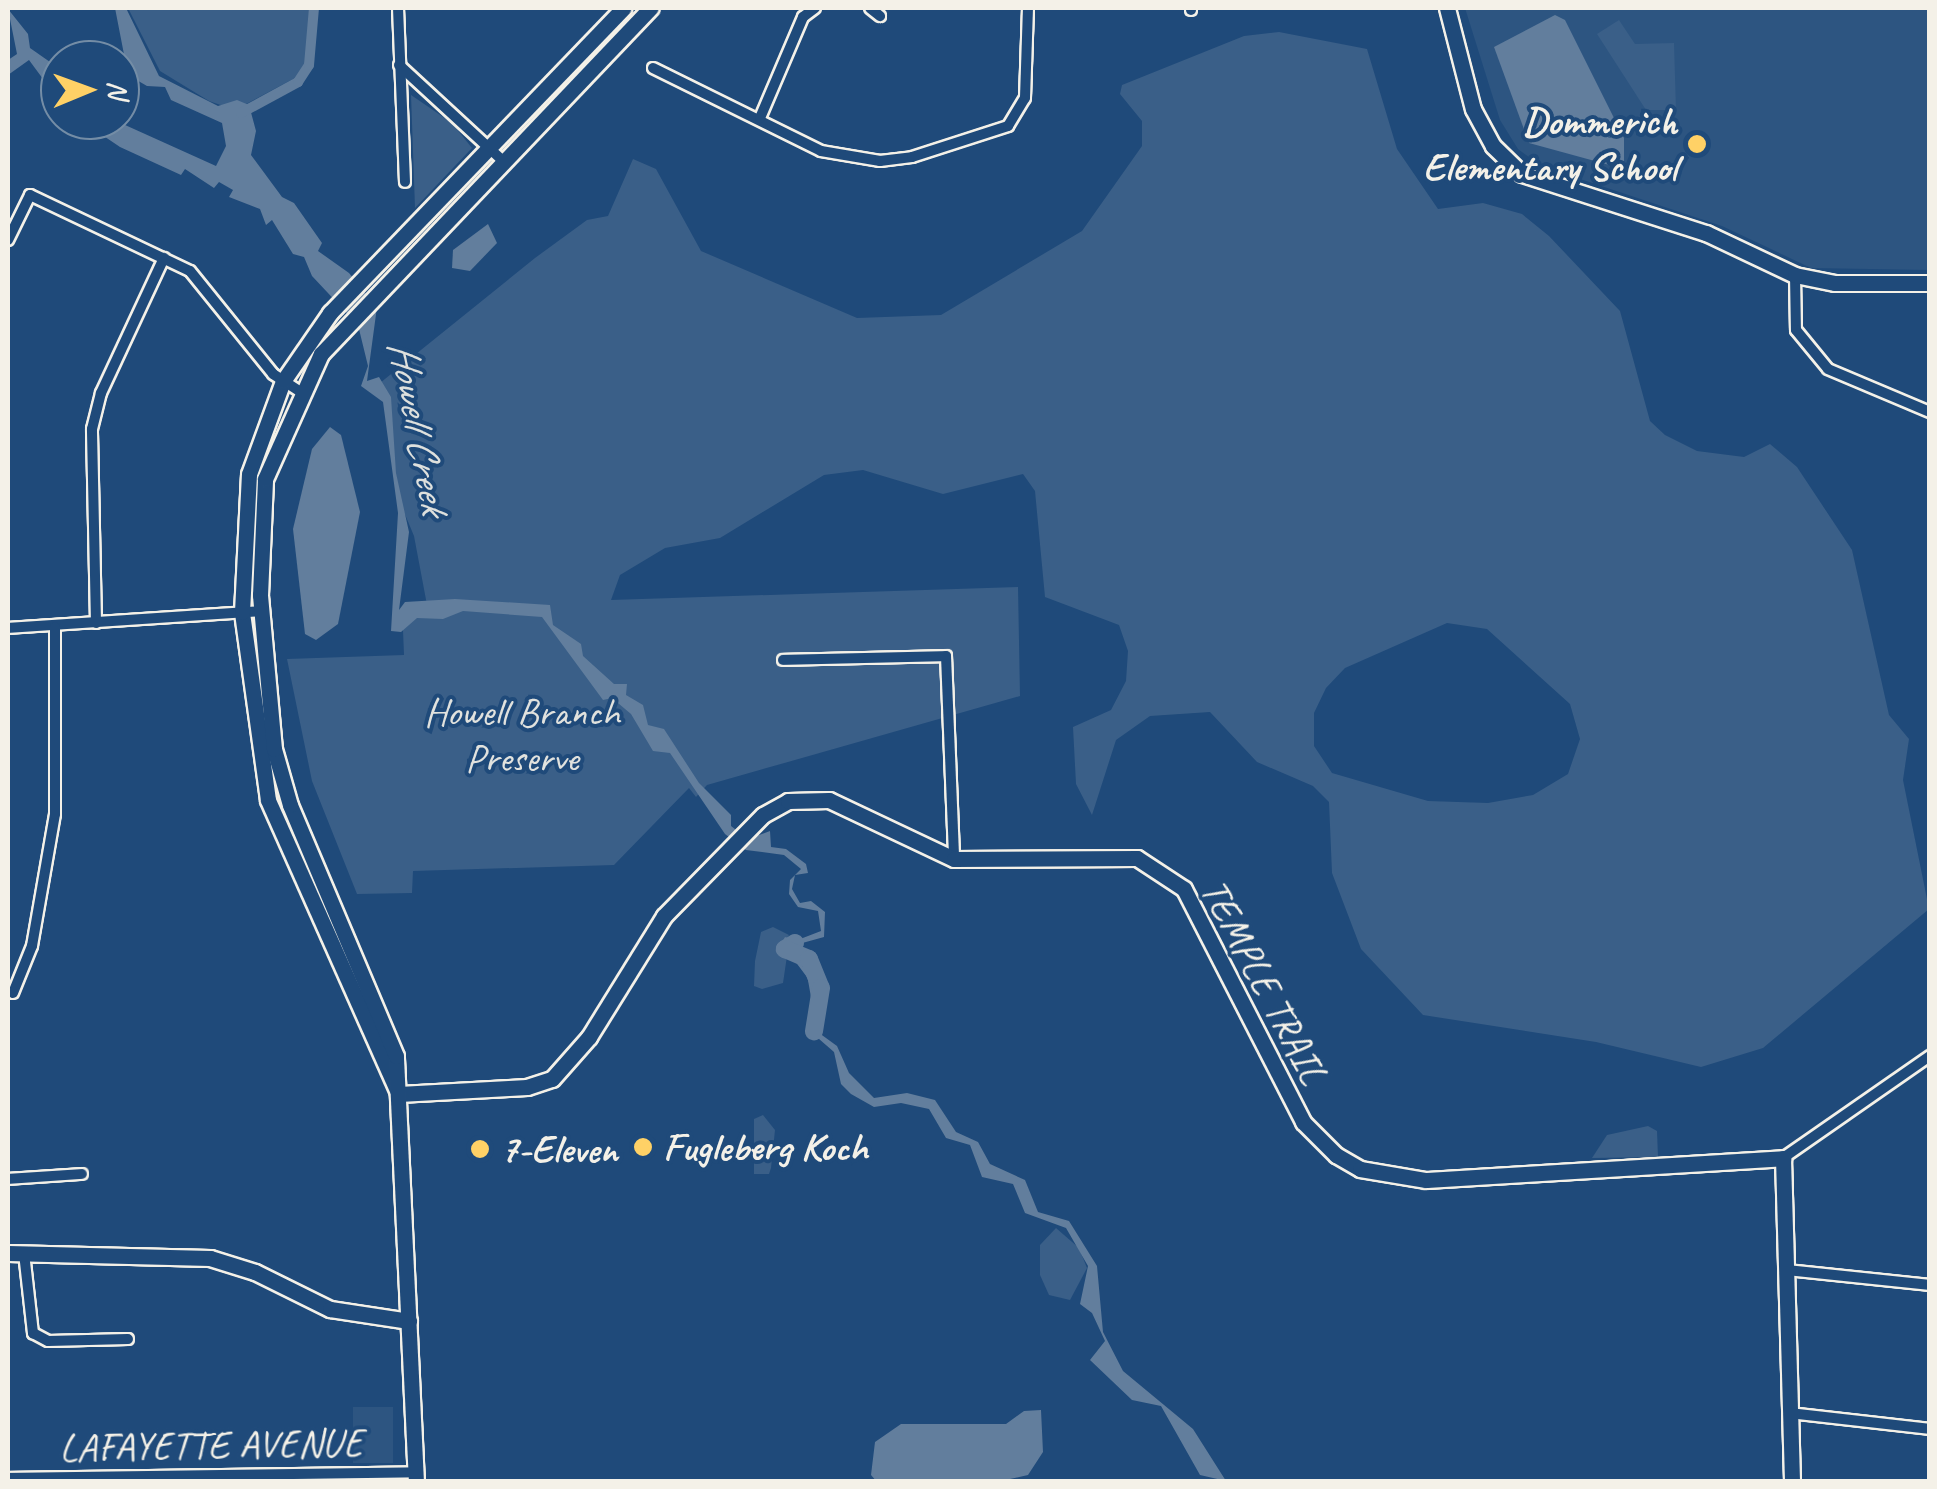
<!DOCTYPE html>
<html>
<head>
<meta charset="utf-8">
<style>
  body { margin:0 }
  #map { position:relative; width:1937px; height:1489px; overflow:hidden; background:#1f4a7a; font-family:Caveat,sans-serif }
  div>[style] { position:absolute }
  .built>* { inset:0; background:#2d5581; transform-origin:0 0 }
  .green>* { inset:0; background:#3a5f88 }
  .water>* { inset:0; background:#627e9d }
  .stream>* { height:2.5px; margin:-1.25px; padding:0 1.25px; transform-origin:1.25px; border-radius:1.25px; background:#627e9d }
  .canal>* { height:10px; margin:-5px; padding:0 5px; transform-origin:5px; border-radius:5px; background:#627e9d }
  .river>* { height:18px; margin:-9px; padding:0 9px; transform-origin:9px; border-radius:9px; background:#627e9d }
  .roads { filter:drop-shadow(2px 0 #f4f1e8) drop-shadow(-2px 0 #f4f1e8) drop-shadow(0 2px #f4f1e8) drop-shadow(0 -2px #f4f1e8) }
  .street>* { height:10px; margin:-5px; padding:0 5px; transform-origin:5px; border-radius:5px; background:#1f4a7a }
  .secondary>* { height:15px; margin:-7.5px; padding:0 7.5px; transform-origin:7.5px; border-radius:7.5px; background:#1f4a7a }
  .dots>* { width:28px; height:28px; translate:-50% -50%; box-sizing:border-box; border:5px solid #1f4a7a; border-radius:50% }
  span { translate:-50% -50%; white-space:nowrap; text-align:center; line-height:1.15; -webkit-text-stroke:8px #1f4a7a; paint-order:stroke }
  .poi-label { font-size:40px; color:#f4f1e8; font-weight:700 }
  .right { translate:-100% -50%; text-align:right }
  .left { translate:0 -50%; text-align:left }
  .park-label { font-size:40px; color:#e1e2de }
  .street-label { font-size:40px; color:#f4f1e8 }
  .water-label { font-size:42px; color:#dee0dd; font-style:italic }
  .frame { position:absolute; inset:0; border:10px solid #f4f1e8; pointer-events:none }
  .north { position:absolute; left:40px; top:40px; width:100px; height:100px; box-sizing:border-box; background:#1f4a7a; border:2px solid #748da6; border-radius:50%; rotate:89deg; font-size:28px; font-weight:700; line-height:40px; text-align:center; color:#f4f1e8 }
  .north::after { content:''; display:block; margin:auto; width:35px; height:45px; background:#ffd166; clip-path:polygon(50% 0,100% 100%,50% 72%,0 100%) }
</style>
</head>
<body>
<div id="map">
  <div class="built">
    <i style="clip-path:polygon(1465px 8px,1929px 8px,1929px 270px,1811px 268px,1722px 226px,1541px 166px,1518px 149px,1500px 120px)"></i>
    <i style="left:353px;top:1407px;width:40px;height:56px"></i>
  </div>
  <div class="green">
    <i style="clip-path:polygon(128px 8px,314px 8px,308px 71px,235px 110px,209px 101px,160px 71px)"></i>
    <i style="clip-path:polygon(1619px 20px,1635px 44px,1674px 43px,1676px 110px,1646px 110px,1597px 34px)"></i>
    <i style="clip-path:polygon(evenodd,1279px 32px,1367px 49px,1397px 149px,1438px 209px,1483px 203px,1522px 214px,1549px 236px,1620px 311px,1650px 421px,1665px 435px,1697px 451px,1744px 457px,1770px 444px,1797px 467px,1852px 550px,1889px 715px,1909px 739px,1903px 780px,1929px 909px,1763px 1048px,1701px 1067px,1596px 1042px,1423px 1015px,1361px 949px,1332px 873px,1329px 802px,1313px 786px,1257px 762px,1210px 712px,1150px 716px,1116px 740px,1092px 815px,1076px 784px,1073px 727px,1111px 710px,1126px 681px,1128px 651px,1119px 625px,1045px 597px,1035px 491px,1023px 474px,943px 494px,863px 470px,824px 475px,720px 538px,665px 548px,620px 575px,611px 600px,1018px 587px,1020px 696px,707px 785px,696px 797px,689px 788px,614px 865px,413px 871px,412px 893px,357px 894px,312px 781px,287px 659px,404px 655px,402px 606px,427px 605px,414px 536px,399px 500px,387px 404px,375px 387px,535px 258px,587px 220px,608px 216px,633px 159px,656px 169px,701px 251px,857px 318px,941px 315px,1082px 231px,1142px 146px,1142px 121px,1120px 94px,1122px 85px,1244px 36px,1279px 32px,1447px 623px,1487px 629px,1570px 704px,1580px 739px,1568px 774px,1533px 795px,1488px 803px,1428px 801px,1332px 773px,1314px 746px,1314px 713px,1326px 688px,1345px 668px,1447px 623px)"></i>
    <i style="clip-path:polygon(411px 95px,452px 123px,472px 148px,415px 208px)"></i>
    <i style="clip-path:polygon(773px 927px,789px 935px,778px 950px,787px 956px,783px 983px,762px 989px,754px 986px,755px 961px,761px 932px)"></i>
    <i style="clip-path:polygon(763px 1115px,775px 1130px,771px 1168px,769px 1174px,754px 1174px,754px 1119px)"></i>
    <i style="clip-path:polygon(1648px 1126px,1657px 1131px,1658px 1157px,1592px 1158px,1607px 1135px)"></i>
    <i style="clip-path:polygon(1056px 1228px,1079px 1248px,1087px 1268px,1070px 1300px,1049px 1295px,1040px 1275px,1040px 1245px)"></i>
  </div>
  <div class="water">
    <i style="clip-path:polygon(115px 8px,126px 8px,159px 76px,218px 106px,237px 100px,249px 105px,256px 131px,251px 155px,282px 197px,294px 203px,322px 243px,318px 251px,349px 273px,377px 307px,367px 381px,379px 377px,391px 397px,396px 473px,409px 532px,399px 610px,405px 602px,455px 599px,550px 605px,553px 625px,581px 644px,583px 656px,614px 684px,627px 684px,626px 695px,643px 705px,648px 725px,664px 729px,699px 783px,731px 815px,731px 826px,748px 839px,770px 831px,771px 847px,786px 849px,806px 864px,808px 873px,795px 875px,792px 889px,800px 903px,811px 901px,825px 912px,824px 937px,788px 947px,794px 951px,789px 956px,778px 950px,785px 937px,795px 941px,821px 931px,818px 911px,798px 907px,789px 894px,790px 880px,801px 869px,784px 855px,746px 850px,725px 834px,670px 753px,653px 751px,631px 714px,612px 698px,603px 700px,542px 617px,463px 611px,443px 619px,417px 618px,401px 632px,391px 631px,398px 513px,383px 402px,361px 386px,368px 366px,358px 325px,312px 276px,304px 257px,293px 254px,272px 220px,266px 225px,260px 209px,229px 197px,233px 190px,219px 182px,214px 188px,185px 169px,181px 175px,120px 147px,80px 120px,114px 120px,216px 166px,226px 146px,222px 123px,171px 100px,165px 87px,147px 86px,128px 75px)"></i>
    <i style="clip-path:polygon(8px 9px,28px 34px,30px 48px,60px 69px,60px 102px,29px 60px,8px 75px,8px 60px,17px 54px)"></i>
    <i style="clip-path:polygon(1555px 15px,1565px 20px,1624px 138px,1624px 169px,1529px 143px,1494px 47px)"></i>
    <i style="clip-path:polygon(488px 224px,497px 243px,470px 271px,452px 268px,453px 250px)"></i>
    <i style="clip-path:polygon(330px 427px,341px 435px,360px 512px,338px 624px,316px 640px,305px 634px,293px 529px,312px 449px)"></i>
    <i style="clip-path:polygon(814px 1010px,819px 1011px,815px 1030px,837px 1046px,849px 1073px,874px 1098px,907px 1093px,935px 1100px,956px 1132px,978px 1142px,990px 1164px,1025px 1180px,1038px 1212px,1069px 1221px,1097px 1266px,1103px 1332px,1123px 1371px,1193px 1429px,1226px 1481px,1200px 1475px,1161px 1406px,1132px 1400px,1090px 1360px,1105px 1341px,1092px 1313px,1080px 1304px,1088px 1266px,1066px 1228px,1025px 1213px,1013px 1184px,982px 1177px,970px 1145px,946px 1138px,929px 1109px,901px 1103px,874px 1107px,851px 1094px,841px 1084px,834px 1052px,811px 1032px)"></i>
    <i style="clip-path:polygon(1041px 1410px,1043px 1452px,1028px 1475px,1001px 1481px,877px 1482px,871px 1475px,875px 1442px,901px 1424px,1006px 1424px,1024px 1411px)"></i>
  </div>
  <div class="stream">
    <i style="left:791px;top:953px;width:30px;rotate:53deg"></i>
    <i style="left:809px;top:977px;width:34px;rotate:80deg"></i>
  </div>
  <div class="canal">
    <i style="left:241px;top:113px;width:65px;rotate:-28.5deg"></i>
    <i style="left:298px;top:82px;width:20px;rotate:-57deg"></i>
    <i style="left:309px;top:65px;width:57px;rotate:-85deg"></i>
  </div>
  <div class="river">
    <i style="left:795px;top:943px;width:12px;rotate:149deg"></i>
    <i style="left:785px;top:949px;width:26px;rotate:23deg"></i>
    <i style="left:809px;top:959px;width:31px;rotate:68deg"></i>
    <i style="left:821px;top:988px;width:44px;rotate:99.2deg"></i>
  </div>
  <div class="roads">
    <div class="street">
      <i style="left:398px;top:8px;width:174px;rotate:87.7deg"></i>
      <i style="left:870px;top:8px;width:13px;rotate:39deg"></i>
      <i style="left:1191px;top:8px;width:2px;rotate:90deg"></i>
      <i style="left:399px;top:65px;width:140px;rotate:42.7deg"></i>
      <i style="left:653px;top:68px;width:187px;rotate:26.3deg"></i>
      <i style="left:821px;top:151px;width:60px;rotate:9.6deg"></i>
      <i style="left:880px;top:161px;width:32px;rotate:-7deg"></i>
      <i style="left:912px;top:157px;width:101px;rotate:-17.9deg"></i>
      <i style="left:1008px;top:126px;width:33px;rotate:-59deg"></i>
      <i style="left:1025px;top:98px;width:90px;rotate:-88.1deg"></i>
      <i style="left:760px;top:118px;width:110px;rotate:-66.9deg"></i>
      <i style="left:803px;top:17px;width:15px;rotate:-37deg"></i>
      <i style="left:8px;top:240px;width:50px;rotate:-63.9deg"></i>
      <i style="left:30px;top:195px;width:177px;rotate:25.4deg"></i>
      <i style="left:190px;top:271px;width:132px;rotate:51.1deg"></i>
      <i style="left:273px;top:374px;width:31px;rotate:33deg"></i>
      <i style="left:1795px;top:275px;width:55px;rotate:89deg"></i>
      <i style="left:1796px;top:330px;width:50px;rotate:50.6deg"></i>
      <i style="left:1828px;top:369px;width:111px;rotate:22.9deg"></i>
      <i style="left:96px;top:623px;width:194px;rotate:-91.2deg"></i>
      <i style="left:92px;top:429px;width:37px;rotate:-76deg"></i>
      <i style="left:101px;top:393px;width:149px;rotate:-65deg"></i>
      <i style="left:8px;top:628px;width:254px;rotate:-3.8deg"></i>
      <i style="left:783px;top:660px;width:163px;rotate:-1.4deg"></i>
      <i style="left:946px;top:656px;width:203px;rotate:87.7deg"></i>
      <i style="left:13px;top:993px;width:51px;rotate:-68deg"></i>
      <i style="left:32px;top:946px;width:134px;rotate:-80.1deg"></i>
      <i style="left:55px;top:814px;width:187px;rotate:-90deg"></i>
      <i style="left:1783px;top:1158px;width:179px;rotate:-34.8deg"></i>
      <i style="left:8px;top:1179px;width:74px;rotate:-3.9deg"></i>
      <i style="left:24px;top:1253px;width:81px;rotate:83.6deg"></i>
      <i style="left:33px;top:1333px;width:17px;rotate:28deg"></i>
      <i style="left:48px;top:1341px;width:80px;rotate:-1.4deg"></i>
      <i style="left:1787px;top:1270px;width:144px;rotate:6deg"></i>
      <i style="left:1790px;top:1413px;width:141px;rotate:6.5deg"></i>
      <i style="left:8px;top:1478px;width:408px;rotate:-0.8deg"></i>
    </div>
    <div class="secondary">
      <i style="left:1447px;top:8px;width:104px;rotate:75.6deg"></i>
      <i style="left:1473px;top:109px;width:42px;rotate:61.6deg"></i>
      <i style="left:1493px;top:146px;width:40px;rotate:44deg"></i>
      <i style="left:1522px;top:174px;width:193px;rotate:17.8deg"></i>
      <i style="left:1706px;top:233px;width:98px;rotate:25.3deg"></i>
      <i style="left:1795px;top:275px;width:41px;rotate:11.3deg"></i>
      <i style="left:1835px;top:283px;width:95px"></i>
      <i style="left:397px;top:1090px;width:317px;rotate:-114deg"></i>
      <i style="left:268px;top:800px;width:190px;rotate:-97.9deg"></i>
      <i style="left:242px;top:612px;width:138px;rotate:-87.1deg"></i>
      <i style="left:249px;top:474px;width:99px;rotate:-69.9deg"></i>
      <i style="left:283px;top:381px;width:83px;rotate:-55.3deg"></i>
      <i style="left:330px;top:313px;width:423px;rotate:-46.1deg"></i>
      <i style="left:399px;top:1094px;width:128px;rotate:-3.1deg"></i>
      <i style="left:527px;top:1087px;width:26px;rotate:-18deg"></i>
      <i style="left:552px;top:1079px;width:56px;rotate:-48.6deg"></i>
      <i style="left:589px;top:1037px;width:142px;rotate:-58.2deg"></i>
      <i style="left:664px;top:916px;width:141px;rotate:-45.6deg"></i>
      <i style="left:763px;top:815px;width:29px;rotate:-29deg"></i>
      <i style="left:788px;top:801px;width:41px;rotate:-1.4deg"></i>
      <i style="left:829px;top:800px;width:138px;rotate:25.3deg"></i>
      <i style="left:954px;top:859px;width:183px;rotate:-0.3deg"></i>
      <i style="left:1137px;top:858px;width:56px;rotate:33.4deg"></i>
      <i style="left:1184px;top:889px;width:262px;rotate:62.9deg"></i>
      <i style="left:1303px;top:1122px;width:47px;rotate:45deg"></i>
      <i style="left:1336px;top:1155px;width:28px;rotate:30deg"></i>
      <i style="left:1360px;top:1169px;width:67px;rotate:9.5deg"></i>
      <i style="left:1426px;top:1180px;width:358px;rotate:-3.5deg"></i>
      <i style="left:1783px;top:1158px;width:324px;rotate:88.4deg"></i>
      <i style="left:8px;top:1253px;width:202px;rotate:1.4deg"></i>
      <i style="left:210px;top:1258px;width:47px;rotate:17.3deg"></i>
      <i style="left:255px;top:1272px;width:84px;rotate:26.3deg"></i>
      <i style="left:330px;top:1309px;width:80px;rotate:8.6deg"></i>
      <i style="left:416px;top:1482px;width:426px;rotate:-92.7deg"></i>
      <i style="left:396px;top:1056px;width:272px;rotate:-112.9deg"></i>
      <i style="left:290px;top:805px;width:58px;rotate:-105.9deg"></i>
      <i style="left:274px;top:749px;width:155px;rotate:-95.2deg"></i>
      <i style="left:260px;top:595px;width:116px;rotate:-87.5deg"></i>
      <i style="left:265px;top:479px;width:137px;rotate:-65.9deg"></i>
      <i style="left:321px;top:354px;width:478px;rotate:-46.4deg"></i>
    </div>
  </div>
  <div class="dots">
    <i style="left:1697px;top:144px;background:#ffd166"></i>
    <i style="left:643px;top:1147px;background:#ffd166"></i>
    <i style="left:480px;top:1149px;background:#ffd166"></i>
  </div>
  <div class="poi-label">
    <span class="right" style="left:1677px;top:144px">Dommerich<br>Elementary School</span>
    <span class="left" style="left:663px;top:1147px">Fugleberg Koch</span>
    <span class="left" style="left:500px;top:1149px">7-Eleven</span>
  </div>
  <div class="park-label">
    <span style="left:522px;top:735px">Howell Branch<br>Preserve</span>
  </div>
  <div class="street-label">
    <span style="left:1264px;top:981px;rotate:62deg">TEMPLE TRAIL</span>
    <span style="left:211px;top:1445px;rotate:-1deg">LAFAYETTE AVENUE</span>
  </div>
  <div class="water-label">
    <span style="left:418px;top:427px;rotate:79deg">Howell Creek</span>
  </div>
  <div class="frame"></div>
  <div class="north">N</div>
</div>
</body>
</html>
